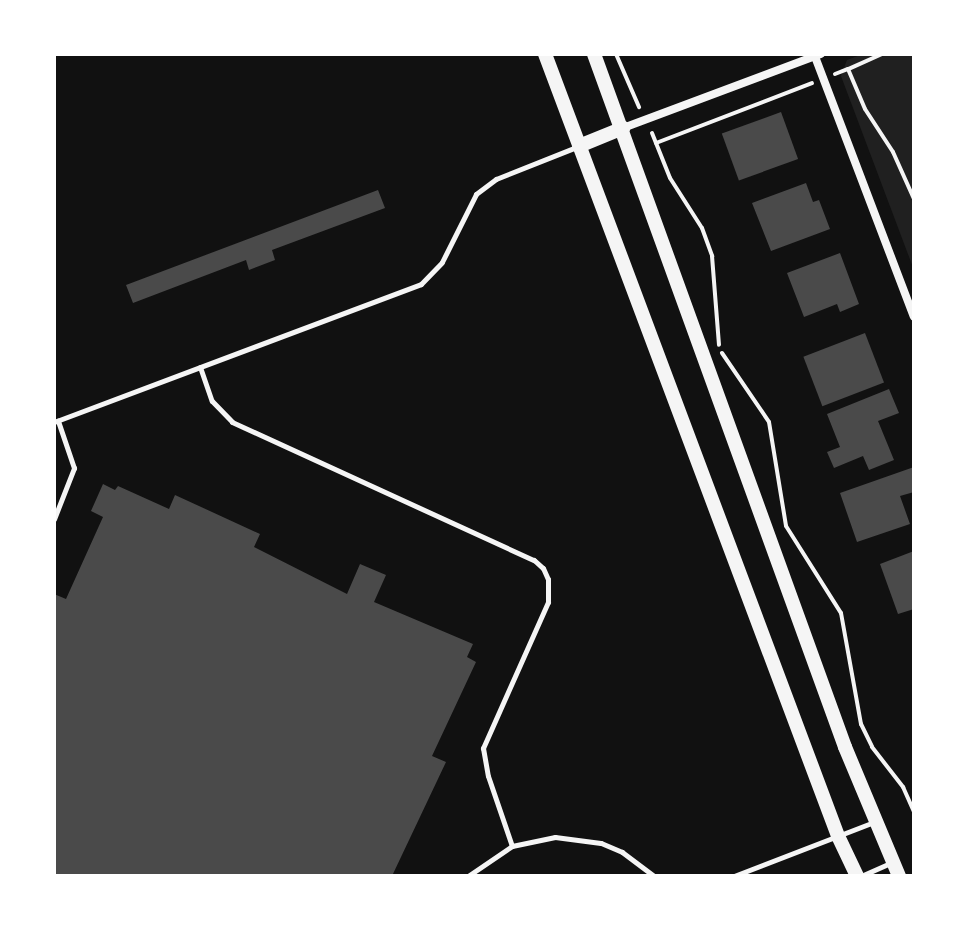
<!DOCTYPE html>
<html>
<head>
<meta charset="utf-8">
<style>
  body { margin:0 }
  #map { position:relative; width:968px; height:930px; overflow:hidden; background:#111; font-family:"Sofia Sans Condensed",sans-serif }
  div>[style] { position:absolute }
  .green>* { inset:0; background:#202020 }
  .building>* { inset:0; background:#4a4a4a; transform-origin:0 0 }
  .path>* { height:4px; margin:-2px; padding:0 2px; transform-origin:2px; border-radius:2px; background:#f5f5f5 }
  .service>* { height:5px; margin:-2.5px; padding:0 2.5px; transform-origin:2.5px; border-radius:2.5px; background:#f5f5f5 }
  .minor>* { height:8px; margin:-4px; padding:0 4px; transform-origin:4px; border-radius:4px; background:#f5f5f5 }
  .tertiary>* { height:14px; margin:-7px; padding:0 7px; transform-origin:7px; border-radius:7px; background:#f5f5f5 }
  span { translate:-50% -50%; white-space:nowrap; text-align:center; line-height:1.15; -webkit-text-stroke:8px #fff; paint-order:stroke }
  .frame { position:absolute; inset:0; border:56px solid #fff; pointer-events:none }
</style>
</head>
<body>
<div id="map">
  <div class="green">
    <i style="clip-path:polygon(863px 54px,914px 54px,914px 270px,841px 76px,847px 60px)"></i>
  </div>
  <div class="building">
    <i style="left:781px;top:112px;width:50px;height:63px;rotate:70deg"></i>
    <i style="clip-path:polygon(806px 183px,813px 202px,819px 200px,830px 229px,771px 251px,752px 203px)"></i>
    <i style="clip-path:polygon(378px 190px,385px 208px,272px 250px,275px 260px,249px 270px,246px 260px,133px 303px,126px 285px)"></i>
    <i style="clip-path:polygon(840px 253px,859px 304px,840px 312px,837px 304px,804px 317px,787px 273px)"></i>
    <i style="left:865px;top:333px;width:53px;height:66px;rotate:69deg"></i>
    <i style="clip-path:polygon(889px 389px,899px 413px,878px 421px,894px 460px,869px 470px,863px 456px,834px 468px,827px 452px,840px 447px,827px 414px)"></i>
    <i style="clip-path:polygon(914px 467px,914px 492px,900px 496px,910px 524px,857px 542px,840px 493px)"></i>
    <i style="clip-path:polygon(103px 484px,115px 490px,118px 486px,169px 509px,175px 495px,260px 534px,254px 547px,347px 594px,360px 564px,386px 575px,374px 602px,473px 644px,467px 657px,476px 662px,432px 756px,446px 762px,392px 876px,54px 876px,54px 594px,66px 599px,103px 517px,91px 511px)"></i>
    <i style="clip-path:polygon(914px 551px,914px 609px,898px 614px,880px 564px)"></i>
  </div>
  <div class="path">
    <i style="left:616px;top:54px;width:58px;rotate:66.5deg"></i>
    <i style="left:882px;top:54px;width:37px;rotate:156deg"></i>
    <i style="left:848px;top:69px;width:43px;rotate:67deg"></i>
    <i style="left:865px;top:109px;width:51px;rotate:56.9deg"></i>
    <i style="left:893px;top:152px;width:51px;rotate:65.9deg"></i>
    <i style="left:835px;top:74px;width:14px;rotate:-21deg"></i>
    <i style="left:652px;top:133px;width:48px;rotate:68.2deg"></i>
    <i style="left:670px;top:178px;width:59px;rotate:57.4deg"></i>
    <i style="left:702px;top:228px;width:30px;rotate:70deg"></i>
    <i style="left:712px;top:256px;width:89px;rotate:85.5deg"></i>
    <i style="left:656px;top:143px;width:167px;rotate:-21deg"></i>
    <i style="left:722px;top:353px;width:83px;rotate:55.7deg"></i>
    <i style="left:769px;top:422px;width:105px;rotate:80.7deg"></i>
    <i style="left:786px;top:526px;width:103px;rotate:57.7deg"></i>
    <i style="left:841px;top:613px;width:113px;rotate:79.8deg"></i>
    <i style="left:861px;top:724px;width:25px;rotate:64deg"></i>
    <i style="left:872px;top:747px;width:51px;rotate:52.2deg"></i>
    <i style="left:903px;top:787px;width:27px;rotate:66deg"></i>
  </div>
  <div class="service">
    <i style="left:200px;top:367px;width:36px;rotate:71deg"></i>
    <i style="left:212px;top:401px;width:29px;rotate:46deg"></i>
    <i style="left:232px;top:422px;width:332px;rotate:24.6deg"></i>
    <i style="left:534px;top:560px;width:12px;rotate:42deg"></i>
    <i style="left:543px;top:568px;width:12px;rotate:66deg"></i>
    <i style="left:548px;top:579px;width:23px;rotate:90deg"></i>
    <i style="left:548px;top:602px;width:160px;rotate:114deg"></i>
    <i style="left:483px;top:748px;width:28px;rotate:80deg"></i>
    <i style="left:488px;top:776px;width:74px;rotate:71.1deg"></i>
    <i style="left:54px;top:422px;width:392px;rotate:-20.6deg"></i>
    <i style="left:421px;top:284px;width:30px;rotate:-46deg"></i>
    <i style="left:442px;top:262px;width:76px;rotate:-63.4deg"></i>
    <i style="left:476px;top:194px;width:25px;rotate:-37deg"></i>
    <i style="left:496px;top:179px;width:89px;rotate:-21.7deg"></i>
    <i style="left:54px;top:519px;width:55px;rotate:-68.6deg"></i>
    <i style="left:74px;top:468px;width:50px;rotate:-108.8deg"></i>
    <i style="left:468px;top:876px;width:53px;rotate:-34.3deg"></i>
    <i style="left:512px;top:846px;width:44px;rotate:-11.8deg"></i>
    <i style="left:555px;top:837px;width:46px;rotate:7.4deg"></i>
    <i style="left:601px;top:843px;width:23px;rotate:23deg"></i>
    <i style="left:622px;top:852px;width:40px;rotate:37deg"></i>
    <i style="left:734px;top:876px;width:150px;rotate:-21.1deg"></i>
    <i style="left:861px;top:876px;width:34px;rotate:-24deg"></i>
  </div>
  <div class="minor">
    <i style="left:814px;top:54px;width:281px;rotate:69.2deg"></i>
    <i style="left:623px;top:128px;width:211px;rotate:-20.5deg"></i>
  </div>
  <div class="tertiary">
    <i style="left:545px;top:54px;width:835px;rotate:69.46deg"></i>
    <i style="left:838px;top:836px;width:44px;rotate:64.6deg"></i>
    <i style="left:594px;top:54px;width:737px;rotate:70.09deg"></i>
    <i style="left:845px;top:747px;width:140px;rotate:67.3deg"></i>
    <i style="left:579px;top:146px;width:48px;rotate:-22.2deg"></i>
  </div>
  <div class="frame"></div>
</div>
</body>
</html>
